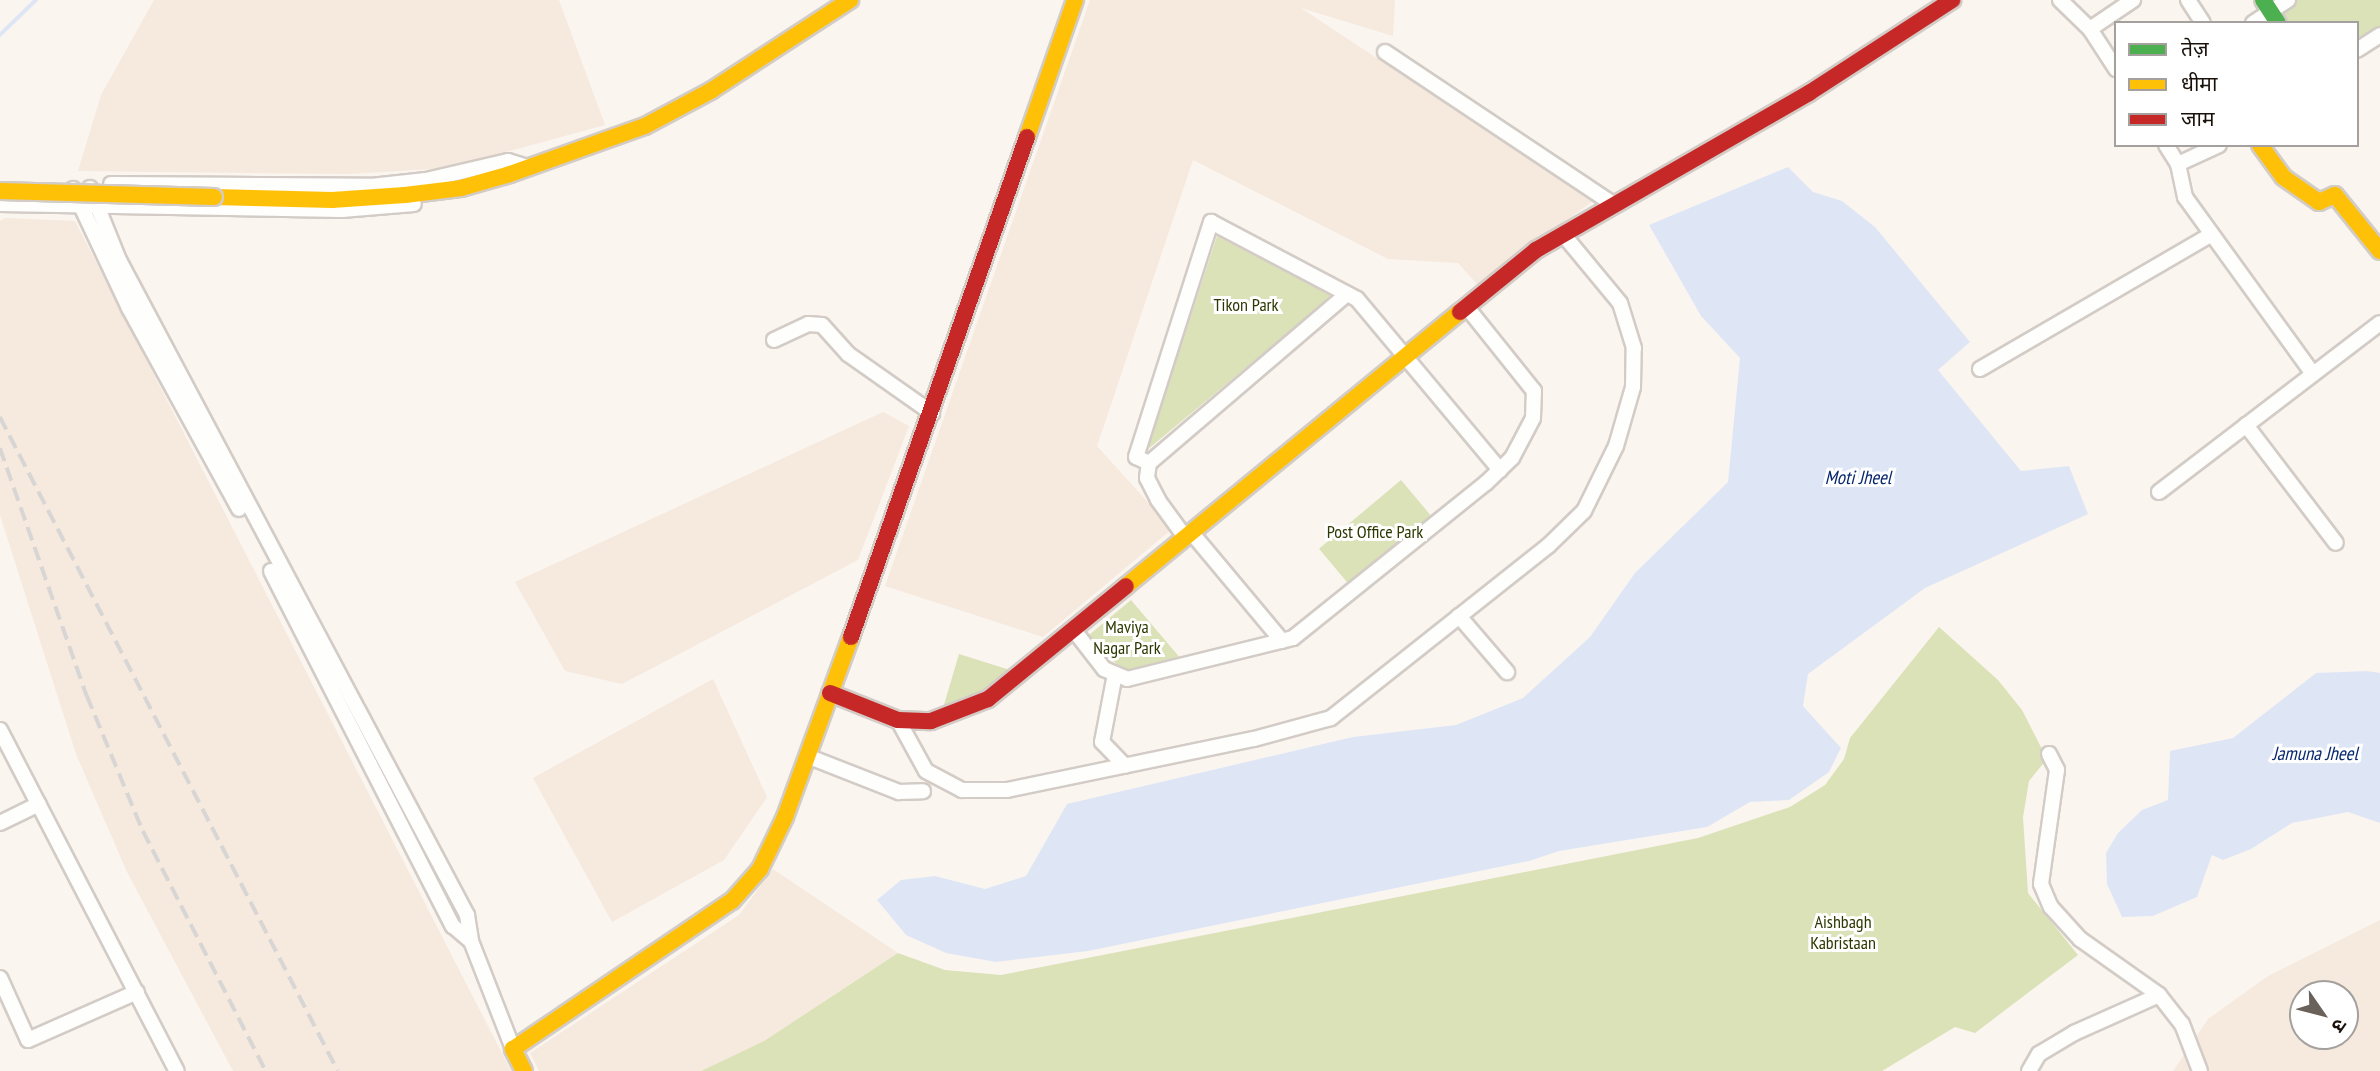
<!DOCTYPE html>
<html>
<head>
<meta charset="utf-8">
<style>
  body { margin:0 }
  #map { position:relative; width:2380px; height:1071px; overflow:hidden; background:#fbf5f0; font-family:"PT Sans Narrow","Noto Sans Devanagari",sans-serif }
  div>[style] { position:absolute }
  .built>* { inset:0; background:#f6e9de }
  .green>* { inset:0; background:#dbe2b8; transform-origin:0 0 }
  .water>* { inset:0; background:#dee6f6 }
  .stream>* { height:3.5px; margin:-1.75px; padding:0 1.75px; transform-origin:1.75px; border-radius:1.75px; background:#dee6f6 }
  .roads { filter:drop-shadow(2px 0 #d3ccc6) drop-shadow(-2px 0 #d3ccc6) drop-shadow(0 2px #d3ccc6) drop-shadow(0 -2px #d3ccc6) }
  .street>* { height:14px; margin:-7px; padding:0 7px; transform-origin:7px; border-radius:7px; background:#fefefd }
  .fast>* { height:16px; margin:-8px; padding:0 8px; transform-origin:8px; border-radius:8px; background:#4caf50 }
  .slow>* { height:16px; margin:-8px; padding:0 8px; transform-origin:8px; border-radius:8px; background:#ffc107 }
  .jam>* { height:16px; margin:-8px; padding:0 8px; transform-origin:8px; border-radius:8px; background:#c62828 }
  .rail>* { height:3.5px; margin-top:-1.75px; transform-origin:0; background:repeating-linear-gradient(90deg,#d8d6d4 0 14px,transparent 0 21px) }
  .bridges { filter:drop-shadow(2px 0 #d3ccc6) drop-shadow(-2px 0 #d3ccc6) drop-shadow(0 2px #d3ccc6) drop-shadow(0 -2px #d3ccc6) }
  .slow-bridge>* { height:16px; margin:-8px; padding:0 8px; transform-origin:8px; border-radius:8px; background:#ffc107 }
  span { translate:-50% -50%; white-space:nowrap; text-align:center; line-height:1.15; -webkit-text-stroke:6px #fff; paint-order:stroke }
  .park-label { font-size:18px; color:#2d3800 }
  .water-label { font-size:19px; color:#08296f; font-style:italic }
  .legend { position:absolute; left:2114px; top:21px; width:245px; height:126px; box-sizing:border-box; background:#fff; border:2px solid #a3a09d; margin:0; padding:9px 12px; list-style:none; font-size:21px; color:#1a110a }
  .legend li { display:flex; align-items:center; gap:14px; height:35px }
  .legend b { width:35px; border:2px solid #a3a09d }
  .north { position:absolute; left:2289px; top:980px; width:70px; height:70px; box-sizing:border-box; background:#fff; border:2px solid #a3a09d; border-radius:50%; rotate:125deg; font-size:19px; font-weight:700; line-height:28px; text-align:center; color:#1a110a }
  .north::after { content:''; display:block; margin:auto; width:24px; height:32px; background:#69615a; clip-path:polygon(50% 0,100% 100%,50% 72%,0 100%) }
</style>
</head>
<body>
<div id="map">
  <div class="built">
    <i style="clip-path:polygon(154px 0,559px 0,605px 125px,447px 168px,348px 174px,78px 171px,101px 95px)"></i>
    <i style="clip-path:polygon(1090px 0,1395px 0,1393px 36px,1301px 8px,1593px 201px,1478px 285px,1458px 263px,1388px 259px,1193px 160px,1097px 446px,1172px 529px,1043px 637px,885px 586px)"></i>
    <i style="clip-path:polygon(6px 218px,75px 221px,511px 1071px,233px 1071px,127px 872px,76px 754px,0 515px,0 221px)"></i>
    <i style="clip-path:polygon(883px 412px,909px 426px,858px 560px,622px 684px,565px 671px,515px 582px)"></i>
    <i style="clip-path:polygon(713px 679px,767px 797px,724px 860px,612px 922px,533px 778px)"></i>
    <i style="clip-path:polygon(773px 869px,898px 953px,764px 1041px,701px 1071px,539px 1071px,530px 1053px,739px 915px)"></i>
    <i style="clip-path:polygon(evenodd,2380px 920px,2380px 1071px,2173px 1071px,2208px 1019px,2268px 976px,2380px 920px,2303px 994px,2345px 994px,2345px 1036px,2303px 1036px,2303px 994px)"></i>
  </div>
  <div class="green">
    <i style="clip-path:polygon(2295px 0,2380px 0,2380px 30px,2357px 45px,2357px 23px,2286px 23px,2278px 11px)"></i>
    <i style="clip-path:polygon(1217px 236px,1332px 296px,1147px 450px)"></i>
    <i style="left:1401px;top:480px;width:48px;height:107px;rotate:50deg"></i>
    <i style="clip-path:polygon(1131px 600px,1181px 659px,1129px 672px,1108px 658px,1089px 635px)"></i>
    <i style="clip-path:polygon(1939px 627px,1998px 680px,2022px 710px,2047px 759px,2029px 781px,2023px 817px,2028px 893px,2078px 955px,1975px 1033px,1955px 1027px,1882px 1071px,701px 1071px,764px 1041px,898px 953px,945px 970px,1001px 975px,1698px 838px,1790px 807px,1825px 785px,1844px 759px,1850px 738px)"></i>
    <i style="clip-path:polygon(959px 654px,1010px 670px,983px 693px,943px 708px)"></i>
  </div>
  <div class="water">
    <i style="clip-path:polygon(1788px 167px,1813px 192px,1842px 201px,1875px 227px,1970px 342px,1938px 370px,2021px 471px,2069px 466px,2088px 514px,1925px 588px,1808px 674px,1803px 706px,1841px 748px,1829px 772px,1789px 800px,1750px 802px,1707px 827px,1559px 851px,1529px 861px,1088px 951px,996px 962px,946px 953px,906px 935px,877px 900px,901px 880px,935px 876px,985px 889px,1026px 876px,1067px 804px,1353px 737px,1456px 725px,1523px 698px,1590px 637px,1635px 573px,1728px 482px,1740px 358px,1701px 316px,1649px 225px)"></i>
    <i style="clip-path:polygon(2367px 671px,2380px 673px,2380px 823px,2348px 812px,2292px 823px,2251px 849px,2223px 860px,2212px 855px,2197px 897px,2153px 916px,2122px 917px,2107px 884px,2106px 853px,2118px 833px,2142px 810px,2168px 800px,2170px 751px,2233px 738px,2316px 673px)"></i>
  </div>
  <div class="stream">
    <i style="left:0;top:35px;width:50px;rotate:-44.2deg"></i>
  </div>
  <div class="roads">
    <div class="street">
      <i style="left:2060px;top:0;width:42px;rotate:44deg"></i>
      <i style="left:2090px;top:29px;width:48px;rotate:57deg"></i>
      <i style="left:2188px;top:0;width:27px;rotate:57deg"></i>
      <i style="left:2253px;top:23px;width:42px;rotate:-33.3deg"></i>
      <i style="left:2090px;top:29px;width:52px;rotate:-34deg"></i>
      <i style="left:2357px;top:50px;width:27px;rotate:-33deg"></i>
      <i style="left:1385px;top:52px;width:274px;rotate:33.7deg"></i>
      <i style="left:2166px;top:145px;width:22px;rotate:58deg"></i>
      <i style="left:2178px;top:164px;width:34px;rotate:78deg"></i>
      <i style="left:2185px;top:197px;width:218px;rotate:54.1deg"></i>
      <i style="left:2178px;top:164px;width:45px;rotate:-24.9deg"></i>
      <i style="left:111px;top:184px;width:260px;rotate:0.4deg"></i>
      <i style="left:371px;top:186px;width:55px;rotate:-6.2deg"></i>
      <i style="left:426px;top:180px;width:84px;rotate:-13deg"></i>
      <i style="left:508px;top:161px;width:21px;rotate:17deg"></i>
      <i style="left:90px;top:188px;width:78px;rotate:68.1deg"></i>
      <i style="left:119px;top:260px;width:742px;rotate:62.02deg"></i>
      <i style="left:467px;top:915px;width:26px;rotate:81deg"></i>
      <i style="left:471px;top:941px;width:116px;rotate:68.7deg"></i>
      <i style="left:73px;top:189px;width:132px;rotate:64.8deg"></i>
      <i style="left:129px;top:308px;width:229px;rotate:61.3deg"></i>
      <i style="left:0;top:204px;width:342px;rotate:1deg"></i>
      <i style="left:342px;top:210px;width:72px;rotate:-4.8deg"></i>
      <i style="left:1347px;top:294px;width:260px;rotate:139.5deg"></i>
      <i style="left:1149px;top:463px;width:14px;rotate:-155deg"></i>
      <i style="left:1136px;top:457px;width:247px;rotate:-72.3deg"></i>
      <i style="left:1211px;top:222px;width:165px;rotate:27.8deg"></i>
      <i style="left:1357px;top:299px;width:223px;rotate:50.1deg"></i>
      <i style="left:774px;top:340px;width:38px;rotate:-25deg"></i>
      <i style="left:808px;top:324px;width:14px;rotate:4deg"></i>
      <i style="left:822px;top:325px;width:39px;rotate:48deg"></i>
      <i style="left:848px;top:354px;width:103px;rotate:35.1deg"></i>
      <i style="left:1980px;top:369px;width:268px;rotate:-30.2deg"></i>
      <i style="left:2246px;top:425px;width:148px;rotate:52.7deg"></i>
      <i style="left:1149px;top:463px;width:15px;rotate:98deg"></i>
      <i style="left:1147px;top:478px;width:25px;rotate:63deg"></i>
      <i style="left:1158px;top:500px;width:46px;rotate:53.9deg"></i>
      <i style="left:2159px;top:492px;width:278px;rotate:-37.4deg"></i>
      <i style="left:1191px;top:532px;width:142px;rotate:50.1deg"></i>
      <i style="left:271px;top:571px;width:399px;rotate:62.9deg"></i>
      <i style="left:453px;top:926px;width:23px;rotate:40deg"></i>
      <i style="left:1459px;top:616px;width:74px;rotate:49.4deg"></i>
      <i style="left:1073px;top:629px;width:51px;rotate:52.2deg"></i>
      <i style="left:1104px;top:669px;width:25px;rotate:23deg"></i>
      <i style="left:1127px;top:679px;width:171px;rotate:-13.9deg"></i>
      <i style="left:1293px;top:638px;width:248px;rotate:-38.8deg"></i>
      <i style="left:1486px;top:483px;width:36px;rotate:-44deg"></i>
      <i style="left:1512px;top:458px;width:45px;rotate:-62.3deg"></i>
      <i style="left:1533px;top:418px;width:27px;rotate:-88deg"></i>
      <i style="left:1534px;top:391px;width:109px;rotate:-128.7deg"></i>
      <i style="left:1115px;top:674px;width:69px;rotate:100.8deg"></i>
      <i style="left:1102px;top:742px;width:33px;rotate:46deg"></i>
      <i style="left:898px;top:720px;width:58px;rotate:61.2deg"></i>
      <i style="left:926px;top:771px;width:41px;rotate:27.8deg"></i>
      <i style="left:962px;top:790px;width:45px"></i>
      <i style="left:1007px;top:790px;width:252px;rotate:-11.7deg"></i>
      <i style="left:1254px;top:739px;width:80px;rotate:-15.3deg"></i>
      <i style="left:1331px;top:718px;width:277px;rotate:-38.4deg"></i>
      <i style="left:1548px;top:546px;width:50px;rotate:-44.2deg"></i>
      <i style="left:1584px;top:511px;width:72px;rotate:-63.8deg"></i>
      <i style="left:1616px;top:446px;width:61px;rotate:-73.9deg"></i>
      <i style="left:1633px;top:387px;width:39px;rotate:-89deg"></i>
      <i style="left:1634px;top:348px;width:47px;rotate:-107.3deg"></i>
      <i style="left:1620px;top:303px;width:89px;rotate:-129.6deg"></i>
      <i style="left:0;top:730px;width:384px;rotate:62.6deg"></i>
      <i style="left:2049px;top:754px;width:18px;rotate:63deg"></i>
      <i style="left:2057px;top:770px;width:115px;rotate:98deg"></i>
      <i style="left:2041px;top:884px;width:25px;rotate:67deg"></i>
      <i style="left:2051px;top:907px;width:43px;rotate:47.8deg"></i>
      <i style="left:2080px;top:939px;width:97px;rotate:35.3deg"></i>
      <i style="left:2159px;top:995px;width:37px;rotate:52deg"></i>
      <i style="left:2182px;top:1024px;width:50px;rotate:69deg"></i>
      <i style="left:807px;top:756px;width:99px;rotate:21.4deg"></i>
      <i style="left:899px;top:792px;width:24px;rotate:-2deg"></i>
      <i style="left:0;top:823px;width:43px;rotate:-26deg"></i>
      <i style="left:0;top:978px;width:68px;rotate:65.7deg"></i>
      <i style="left:28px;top:1040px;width:119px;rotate:-23.8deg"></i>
      <i style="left:2029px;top:1071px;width:20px;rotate:-60deg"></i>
      <i style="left:2039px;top:1054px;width:41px;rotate:-31deg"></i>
      <i style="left:2074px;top:1033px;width:93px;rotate:-24.1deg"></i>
    </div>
    <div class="fast">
      <i style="left:2263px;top:0;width:27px;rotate:57deg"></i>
    </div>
    <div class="slow">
      <i style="left:1027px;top:137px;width:145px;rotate:-70.7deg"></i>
      <i style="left:2260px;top:145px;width:39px;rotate:54deg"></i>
      <i style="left:2283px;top:177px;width:44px;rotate:34.8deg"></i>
      <i style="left:2319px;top:202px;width:17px;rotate:-24deg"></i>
      <i style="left:2335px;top:195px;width:72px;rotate:51.2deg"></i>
      <i style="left:214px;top:197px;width:118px;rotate:1.5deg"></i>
      <i style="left:332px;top:200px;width:73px;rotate:-3.9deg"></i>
      <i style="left:405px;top:195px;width:56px;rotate:-7.1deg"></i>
      <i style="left:461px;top:188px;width:51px;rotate:-15.9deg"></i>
      <i style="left:510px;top:174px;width:143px;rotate:-19.6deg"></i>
      <i style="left:645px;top:126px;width:76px;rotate:-28.2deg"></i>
      <i style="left:712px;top:90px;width:165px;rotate:-33.1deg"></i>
      <i style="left:1126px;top:586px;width:432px;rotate:-39.4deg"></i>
      <i style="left:524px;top:1071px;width:25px;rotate:-117deg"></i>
      <i style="left:513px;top:1049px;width:264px;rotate:-34.1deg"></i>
      <i style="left:732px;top:901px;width:43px;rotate:-48.8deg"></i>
      <i style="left:760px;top:869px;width:58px;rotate:-64.3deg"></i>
      <i style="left:785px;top:817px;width:192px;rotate:-69.9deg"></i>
    </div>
    <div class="jam">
      <i style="left:1460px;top:312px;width:98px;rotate:-39.2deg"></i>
      <i style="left:1536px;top:250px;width:315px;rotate:-29.9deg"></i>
      <i style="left:1809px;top:93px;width:171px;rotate:-33deg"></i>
      <i style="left:851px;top:637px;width:530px;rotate:-70.61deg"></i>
      <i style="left:830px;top:693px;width:73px;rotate:21.7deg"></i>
      <i style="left:898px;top:720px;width:33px;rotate:2deg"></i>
      <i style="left:931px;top:721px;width:61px;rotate:-21.1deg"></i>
      <i style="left:988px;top:699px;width:178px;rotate:-39.3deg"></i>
    </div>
  </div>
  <div class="rail">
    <i style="left:0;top:417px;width:736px;rotate:62.67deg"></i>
    <i style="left:0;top:448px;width:263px;rotate:70.7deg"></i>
    <i style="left:87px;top:696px;width:146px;rotate:67.5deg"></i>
    <i style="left:143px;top:831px;width:270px;rotate:62.9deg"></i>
  </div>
  <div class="bridges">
    <div class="slow-bridge">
      <i style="left:0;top:191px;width:214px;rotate:1.6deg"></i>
    </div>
  </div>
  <div class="park-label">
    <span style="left:1246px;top:305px">Tikon Park</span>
    <span style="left:1375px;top:532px">Post Office Park</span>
    <span style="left:1127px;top:638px">Maviya<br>Nagar Park</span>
    <span style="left:1843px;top:933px">Aishbagh<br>Kabristaan</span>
  </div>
  <div class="water-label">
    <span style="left:1858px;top:478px">Moti Jheel</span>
    <span style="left:2315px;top:754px">Jamuna Jheel</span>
  </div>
  <ul class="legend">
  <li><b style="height:9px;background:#4caf50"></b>तेज़</li>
  <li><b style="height:9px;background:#ffc107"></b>धीमा</li>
  <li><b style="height:9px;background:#c62828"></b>जाम</li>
  </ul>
  <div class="north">उ</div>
</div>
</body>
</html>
